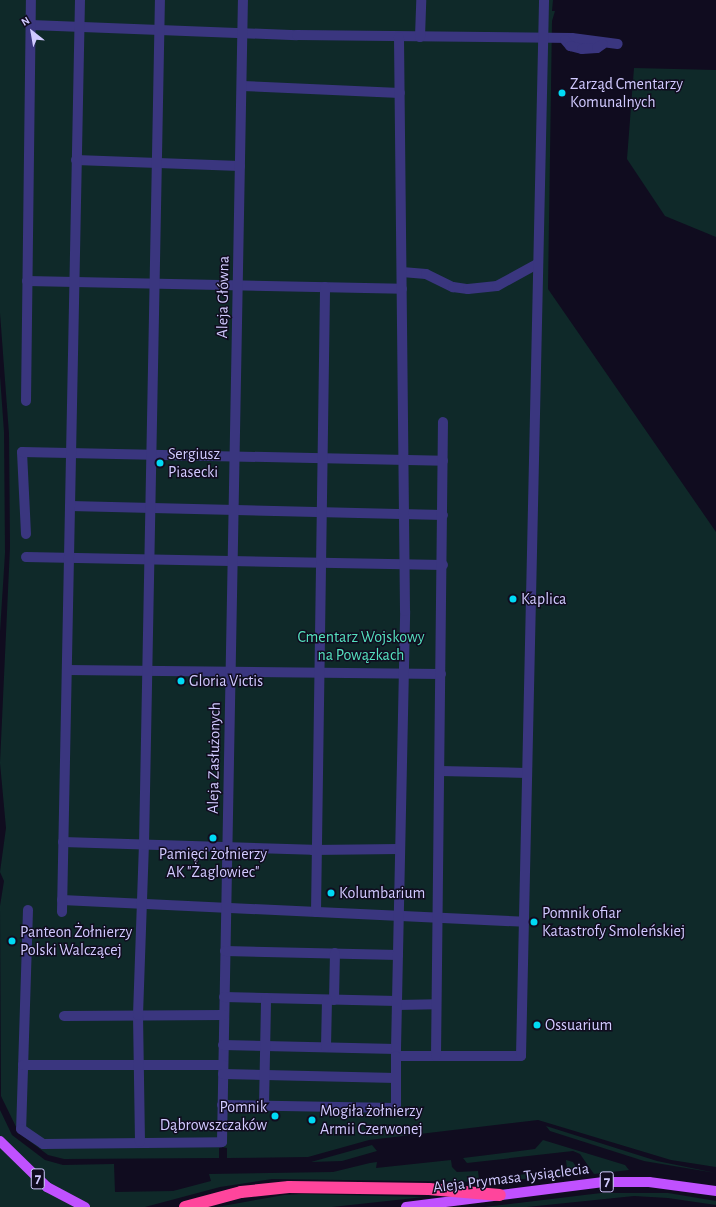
<!DOCTYPE html>
<html>
<head>
<meta charset="utf-8">
<style>
  body { margin:0 }
  #map { position:relative; width:716px; height:1207px; overflow:hidden; background:#100c1f; font-family:"Alegreya Sans",sans-serif }
  div>[style] { position:absolute }
  .green>* { inset:0; background:#0f2929 }
  .street>* { height:10px; margin:-5px; padding:0 5px; transform-origin:5px; border-radius:5px; background:#3a367f }
  .primary>* { height:10px; margin:-5px; padding:0 5px; transform-origin:5px; border-radius:5px; background:#c051ff }
  .highway>* { height:12px; margin:-6px; padding:0 6px; transform-origin:6px; border-radius:6px; background:#ff459c }
  .dots>* { width:11px; height:11px; translate:-50% -50%; box-sizing:border-box; border:2px solid #100c1f; border-radius:50% }
  span { translate:-50% -50%; white-space:nowrap; text-align:center; line-height:1.15; -webkit-text-stroke:3px #100c1f; paint-order:stroke }
  .shield-label span { padding:1px 3px; background:#100c1f; border:1px solid; border-radius:3px; -webkit-text-stroke-width:0 }
  .shield-label { font-size:15px; color:#d1caff; font-weight:700 }
  .poi-label { font-size:16px; color:#d1caff }
  .left { translate:0 -50%; text-align:left }
  .right { translate:-100% -50%; text-align:right }
  .street-label { font-size:16px; color:#d1caff }
  .park-label { font-size:16px; color:#55e1bf }
  .north { position:absolute; left:12px; top:12px; width:40px; height:40px; -webkit-text-stroke:3px #100c1f; paint-order:stroke; rotate:329deg; font-size:11px; font-weight:700; line-height:16px; text-align:center; color:#d1caff }
  .north::after { content:''; display:block; margin:auto; width:14px; height:18px; background:#d1caff; clip-path:polygon(50% 0,100% 100%,50% 72%,0 100%) }
</style>
</head>
<body>
<div id="map">
  <div class="green">
    <i style="clip-path:polygon(0 0,553px 0,552px 11px,555px 11px,552px 21px,548px 289px,716px 532px,716px 1167px,671px 1160px,538px 1120px,369px 1140px,308px 1157px,227px 1158px,227px 1148px,222px 1147px,219px 1148px,219px 1158px,64px 1159px,48px 1155px,19px 1133px,1px 1096px,0 906px,4px 881px,0 872px,6px 828px,0 763px,10px 547px,9px 434px,0 313px)"></i>
    <i style="clip-path:polygon(634px 68px,716px 70px,716px 237px,665px 216px,627px 159px)"></i>
    <i style="clip-path:polygon(0 376px,4px 432px,5px 553px,0 632px)"></i>
    <i style="clip-path:polygon(0 1110px,12px 1135px,45px 1160px,63px 1165px,114px 1164px,115px 1192px,173px 1191px,211px 1181px,209px 1174px,333px 1172px,370px 1163px,377px 1162px,376px 1168px,451px 1160px,452px 1167px,457px 1172px,478px 1171px,479px 1179px,487px 1179px,488px 1182px,272px 1179px,220px 1187px,145px 1207px,0 1207px)"></i>
    <i style="clip-path:polygon(546px 1126px,657px 1161px,716px 1173px,644px 1161px,550px 1131px)"></i>
    <i style="clip-path:polygon(543px 1140px,625px 1165px,629px 1170px,594px 1174px,580px 1154px,573px 1151px,467px 1163px,463px 1158px,535px 1149px)"></i>
    <i style="clip-path:polygon(372px 1145px,377px 1151px,342px 1161px,311px 1162px)"></i>
    <i style="clip-path:polygon(566px 1160px,573px 1162px,576px 1167px,575px 1173px,569px 1176px,494px 1181px,494px 1178px,567px 1169px)"></i>
    <i style="clip-path:polygon(601px 1193px,668px 1193px,716px 1201px,716px 1205px,668px 1198px,634px 1196px,527px 1207px,484px 1207px)"></i>
    <i style="clip-path:polygon(284px 1195px,302px 1194px,424px 1197px,332px 1207px,217px 1207px)"></i>
  </div>
  <div class="street">
    <i style="left:31px;top:25px;width:266px;rotate:2.2deg"></i>
    <i style="left:297px;top:35px;width:275px;rotate:0.6deg"></i>
    <i style="left:572px;top:38px;width:46px;rotate:7.4deg"></i>
    <i style="left:420px;top:37px;width:37px;rotate:-88deg"></i>
    <i style="left:565px;top:40px;width:8px;rotate:50deg"></i>
    <i style="left:570px;top:46px;width:12px;rotate:14deg"></i>
    <i style="left:582px;top:49px;width:15px;rotate:-4deg"></i>
    <i style="left:597px;top:48px;width:7px;rotate:-34deg"></i>
    <i style="left:242px;top:86px;width:158px;rotate:2.5deg"></i>
    <i style="left:76px;top:160px;width:164px;rotate:2.1deg"></i>
    <i style="left:402px;top:272px;width:24px;rotate:5deg"></i>
    <i style="left:426px;top:274px;width:30px;rotate:26deg"></i>
    <i style="left:453px;top:287px;width:15px;rotate:8deg"></i>
    <i style="left:468px;top:289px;width:29px;rotate:-6deg"></i>
    <i style="left:497px;top:286px;width:46px;rotate:-28.8deg"></i>
    <i style="left:27px;top:281px;width:375px;rotate:1.2deg"></i>
    <i style="left:26px;top:401px;width:401px;rotate:-89.3deg"></i>
    <i style="left:70px;top:506px;width:373px;rotate:1.4deg"></i>
    <i style="left:26px;top:534px;width:82px;rotate:-92.8deg"></i>
    <i style="left:22px;top:452px;width:421px;rotate:1.2deg"></i>
    <i style="left:26px;top:557px;width:417px;rotate:1.1deg"></i>
    <i style="left:67px;top:670px;width:374px;rotate:0.6deg"></i>
    <i style="left:440px;top:771px;width:87px;rotate:1.3deg"></i>
    <i style="left:63px;top:842px;width:249px;rotate:1.8deg"></i>
    <i style="left:312px;top:850px;width:87px;rotate:-0.7deg"></i>
    <i style="left:62px;top:900px;width:463px;rotate:2.7deg"></i>
    <i style="left:28px;top:910px;width:219px;rotate:91.8deg"></i>
    <i style="left:21px;top:1129px;width:27px;rotate:34deg"></i>
    <i style="left:43px;top:1144px;width:179px;rotate:-0.6deg"></i>
    <i style="left:222px;top:1142px;width:1142px;rotate:-88.95deg"></i>
    <i style="left:62px;top:912px;width:912px;rotate:-88.87deg"></i>
    <i style="left:316px;top:912px;width:625px;rotate:-89.17deg"></i>
    <i style="left:225px;top:951px;width:173px;rotate:1.3deg"></i>
    <i style="left:224px;top:997px;width:173px;rotate:1.3deg"></i>
    <i style="left:334px;top:1000px;width:47px;rotate:-88.8deg"></i>
    <i style="left:397px;top:1005px;width:39px;rotate:-1deg"></i>
    <i style="left:64px;top:1016px;width:160px;rotate:-0.4deg"></i>
    <i style="left:223px;top:1045px;width:173px;rotate:1.3deg"></i>
    <i style="left:396px;top:1049px;width:7px;rotate:90deg"></i>
    <i style="left:396px;top:1056px;width:125px"></i>
    <i style="left:521px;top:1056px;width:1056px;rotate:-88.75deg"></i>
    <i style="left:326px;top:1047px;width:47px;rotate:-88.8deg"></i>
    <i style="left:396px;top:1049px;width:438px;rotate:-88.8deg"></i>
    <i style="left:405px;top:611px;width:574px;rotate:-90.6deg"></i>
    <i style="left:436px;top:1056px;width:634px;rotate:-89.37deg"></i>
    <i style="left:23px;top:1065px;width:200px"></i>
    <i style="left:223px;top:1074px;width:173px;rotate:1.3deg"></i>
    <i style="left:222px;top:1105px;width:174px;rotate:1deg"></i>
    <i style="left:396px;top:1108px;width:52px;rotate:-90deg"></i>
    <i style="left:264px;top:1106px;width:108px;rotate:-88.9deg"></i>
    <i style="left:140px;top:1142px;width:127px;rotate:-90.9deg"></i>
    <i style="left:138px;top:1015px;width:170px;rotate:-88deg"></i>
    <i style="left:144px;top:845px;width:845px;rotate:-88.92deg"></i>
  </div>
  <div class="primary">
    <i style="left:0;top:1141px;width:66px;rotate:44.4deg"></i>
    <i style="left:47px;top:1187px;width:43px;rotate:27.8deg"></i>
    <i style="left:406px;top:1207px;width:201px;rotate:-7.2deg"></i>
    <i style="left:605px;top:1182px;width:44px"></i>
    <i style="left:649px;top:1182px;width:68px;rotate:7.7deg"></i>
  </div>
  <div class="highway">
    <i style="left:185px;top:1207px;width:58px;rotate:-15deg"></i>
    <i style="left:241px;top:1192px;width:48px;rotate:-5.9deg"></i>
    <i style="left:289px;top:1187px;width:140px;rotate:0.8deg"></i>
    <i style="left:429px;top:1189px;width:71px;rotate:4.8deg"></i>
  </div>
  <div class="dots">
    <i style="left:562px;top:93px;background:#00daf5"></i>
    <i style="left:160px;top:463px;background:#00daf5"></i>
    <i style="left:513px;top:599px;background:#00daf5"></i>
    <i style="left:181px;top:681px;background:#00daf5"></i>
    <i style="left:213px;top:838px;background:#00daf5"></i>
    <i style="left:331px;top:893px;background:#00daf5"></i>
    <i style="left:534px;top:922px;background:#00daf5"></i>
    <i style="left:12px;top:941px;background:#00daf5"></i>
    <i style="left:537px;top:1025px;background:#00daf5"></i>
    <i style="left:275px;top:1116px;background:#00daf5"></i>
    <i style="left:312px;top:1120px;background:#00daf5"></i>
  </div>
  <div class="shield-label">
    <span style="left:38px;top:1179px">7</span>
    <span style="left:607px;top:1182px">7</span>
  </div>
  <div class="poi-label">
    <span class="left" style="left:570px;top:93px">Zarząd Cmentarzy<br>Komunalnych</span>
    <span class="left" style="left:168px;top:463px">Sergiusz<br>Piasecki</span>
    <span class="left" style="left:521px;top:599px">Kaplica</span>
    <span class="left" style="left:189px;top:681px">Gloria Victis</span>
    <span style="left:213px;top:863px">Pamięci żołnierzy<br>AK "Żaglowiec"</span>
    <span class="left" style="left:339px;top:893px">Kolumbarium</span>
    <span class="left" style="left:542px;top:922px">Pomnik ofiar<br>Katastrofy Smoleńskiej</span>
    <span class="left" style="left:20px;top:941px">Panteon Żołnierzy<br>Polski Walczącej</span>
    <span class="left" style="left:545px;top:1025px">Ossuarium</span>
    <span class="right" style="left:267px;top:1116px">Pomnik<br>Dąbrowszczaków</span>
    <span class="left" style="left:320px;top:1120px">Mogiła żołnierzy<br>Armii Czerwonej</span>
  </div>
  <div class="street-label">
    <span style="left:223px;top:297px;rotate:-89deg">Aleja Główna</span>
    <span style="left:214px;top:758px;rotate:-89deg">Aleja Zasłużonych</span>
    <span style="left:511px;top:1178px;rotate:-7deg">Aleja Prymasa Tysiąclecia</span>
  </div>
  <div class="park-label">
    <span style="left:361px;top:646px">Cmentarz Wojskowy<br>na Powązkach</span>
  </div>
  <div class="north">N</div>
</div>
</body>
</html>
